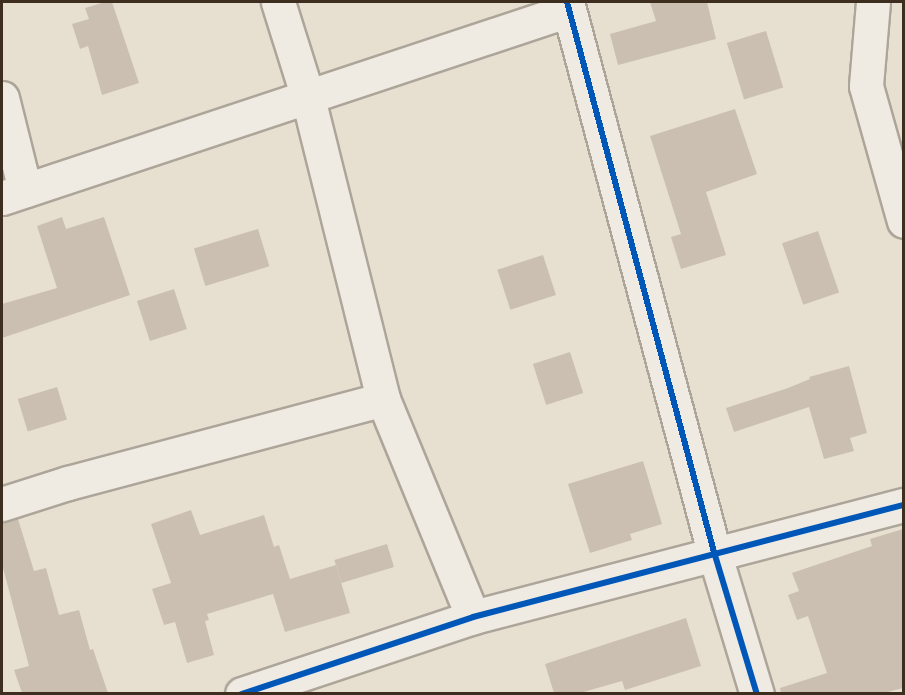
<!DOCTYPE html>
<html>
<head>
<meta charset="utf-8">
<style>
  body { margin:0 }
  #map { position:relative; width:905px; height:695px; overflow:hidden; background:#e7e0d1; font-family:Spectral,serif }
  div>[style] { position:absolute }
  .building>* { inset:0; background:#cbbfb2; transform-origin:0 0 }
  .roads { filter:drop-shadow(2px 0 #ada599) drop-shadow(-2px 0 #ada599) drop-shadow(0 2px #ada599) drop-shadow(0 -2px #ada599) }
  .minor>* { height:33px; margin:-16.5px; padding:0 16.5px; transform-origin:16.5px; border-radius:16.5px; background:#efebe3 }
  .cycleway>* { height:6px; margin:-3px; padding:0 3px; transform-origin:3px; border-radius:3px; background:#0057b8 }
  span { translate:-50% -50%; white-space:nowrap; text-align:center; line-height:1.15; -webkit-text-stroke:4.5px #f7eed8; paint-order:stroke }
  .frame { position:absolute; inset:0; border:3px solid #3d2e20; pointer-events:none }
</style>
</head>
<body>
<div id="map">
  <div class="building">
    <i style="clip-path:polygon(105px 2px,112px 2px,139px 83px,102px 95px,88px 46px,80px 49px,72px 24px,89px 19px,85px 8px)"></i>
    <i style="clip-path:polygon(650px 2px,707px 2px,716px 39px,618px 65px,610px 34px,656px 21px)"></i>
    <i style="left:766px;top:31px;width:59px;height:41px;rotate:73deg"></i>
    <i style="clip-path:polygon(735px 109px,757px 174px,706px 192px,726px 255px,681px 269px,671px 237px,681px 234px,650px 136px)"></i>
    <i style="clip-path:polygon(62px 217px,66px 229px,104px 217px,130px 295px,2px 338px,2px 304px,57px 288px,37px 226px)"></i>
    <i style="left:258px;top:229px;width:39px;height:67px;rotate:73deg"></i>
    <i style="left:818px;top:231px;width:65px;height:38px;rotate:71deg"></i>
    <i style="left:543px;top:255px;width:42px;height:48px;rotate:72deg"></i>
    <i style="left:174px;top:289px;width:42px;height:39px;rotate:72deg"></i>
    <i style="left:570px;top:352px;width:43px;height:39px;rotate:72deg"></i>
    <i style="clip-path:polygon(849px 366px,867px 433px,850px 438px,854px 451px,824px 459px,809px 407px,734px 432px,726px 408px,788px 388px,810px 379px,809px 377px)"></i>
    <i style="left:57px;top:387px;width:34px;height:41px;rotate:73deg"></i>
    <i style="clip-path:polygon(643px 461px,662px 524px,630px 534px,632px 540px,590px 553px,568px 484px)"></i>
    <i style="clip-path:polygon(191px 510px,200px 535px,264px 515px,274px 547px,279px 545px,290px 579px,336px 565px,350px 613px,285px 632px,273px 594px,207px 614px,209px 620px,205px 621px,214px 655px,187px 663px,175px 622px,164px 625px,152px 589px,171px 583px,151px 524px)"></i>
    <i style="clip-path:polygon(18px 519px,34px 571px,46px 568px,59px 615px,79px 610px,90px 650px,93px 649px,108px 693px,22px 693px,14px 670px,29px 666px,2px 564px,2px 522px)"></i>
    <i style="clip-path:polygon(903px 529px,903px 688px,884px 693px,781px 693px,780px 688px,827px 673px,808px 616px,797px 620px,788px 595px,799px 591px,792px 573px,872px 546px,870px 539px)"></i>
    <i style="left:387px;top:544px;width:24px;height:55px;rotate:73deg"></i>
    <i style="clip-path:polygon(686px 618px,701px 666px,625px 690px,622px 681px,580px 693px,554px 693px,545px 664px)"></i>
  </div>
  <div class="roads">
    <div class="minor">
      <i style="left:278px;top:2px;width:101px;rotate:72.6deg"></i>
      <i style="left:308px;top:98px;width:310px;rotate:76deg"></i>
      <i style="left:567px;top:2px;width:569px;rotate:75.04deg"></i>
      <i style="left:714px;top:552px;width:148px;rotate:73.2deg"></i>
      <i style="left:873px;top:2px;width:84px;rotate:94.8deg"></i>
      <i style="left:866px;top:86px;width:140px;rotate:74.3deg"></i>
      <i style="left:2px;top:98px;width:95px;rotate:76deg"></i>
      <i style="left:2px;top:198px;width:597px;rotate:-18.34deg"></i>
      <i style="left:2px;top:504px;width:69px;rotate:-17.7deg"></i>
      <i style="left:68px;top:483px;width:326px;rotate:-14.9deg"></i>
      <i style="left:383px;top:399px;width:236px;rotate:67.6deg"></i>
      <i style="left:242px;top:694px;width:243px;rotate:-18.4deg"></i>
      <i style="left:473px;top:617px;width:445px;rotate:-14.6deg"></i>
    </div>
  </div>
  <div class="cycleway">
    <i style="left:567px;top:2px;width:569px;rotate:75.04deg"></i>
    <i style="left:714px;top:552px;width:148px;rotate:73.2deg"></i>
    <i style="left:242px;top:694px;width:243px;rotate:-18.4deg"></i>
    <i style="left:473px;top:617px;width:445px;rotate:-14.6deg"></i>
  </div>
  <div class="frame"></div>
</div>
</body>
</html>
